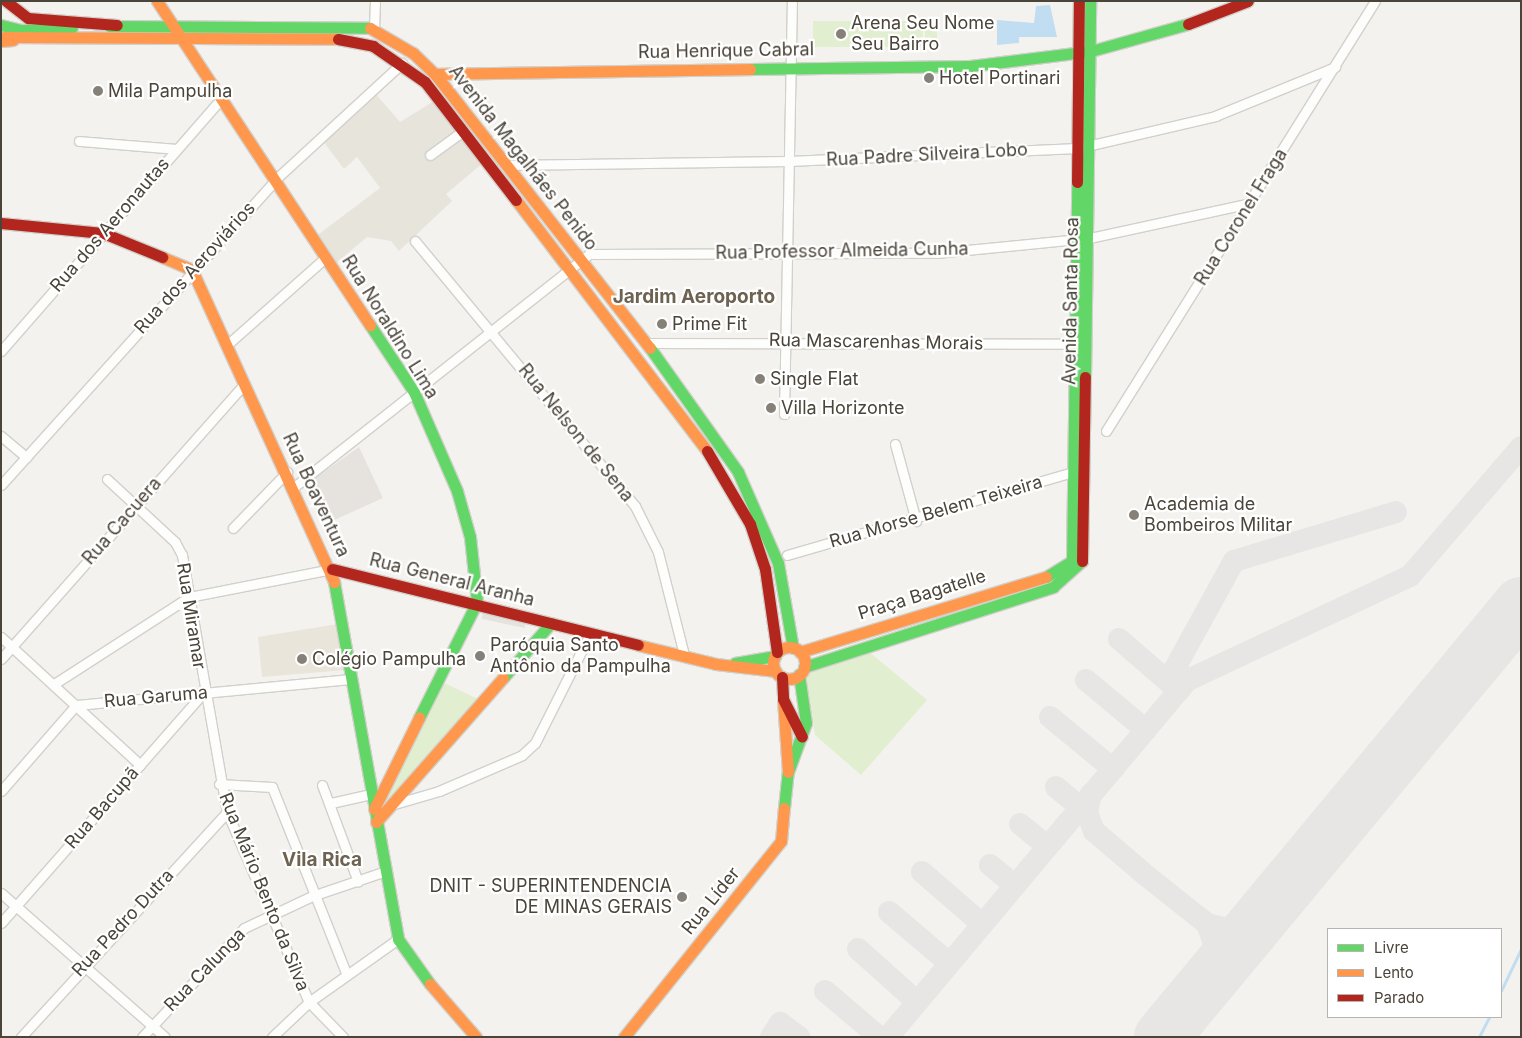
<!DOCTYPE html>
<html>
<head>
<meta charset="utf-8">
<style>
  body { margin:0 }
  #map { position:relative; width:1522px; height:1038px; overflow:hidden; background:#f4f2ee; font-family:Inter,sans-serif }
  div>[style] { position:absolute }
  .residential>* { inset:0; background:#e7e4dc }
  .education>* { inset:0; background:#eae5da }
  .green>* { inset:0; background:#e1eecf; transform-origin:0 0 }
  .parking>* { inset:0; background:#e6e3df; transform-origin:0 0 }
  .water>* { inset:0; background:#c0ddf1 }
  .stream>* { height:2.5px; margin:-1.25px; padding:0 1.25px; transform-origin:1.25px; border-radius:1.25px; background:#c0ddf1 }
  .taxiway>* { height:22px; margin:-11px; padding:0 11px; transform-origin:11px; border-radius:11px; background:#e8e6e4 }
  .runway>* { height:56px; margin:-28px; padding:0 28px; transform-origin:28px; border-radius:28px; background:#e8e6e4 }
  .roads { filter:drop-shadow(1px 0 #d2d0cb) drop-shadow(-1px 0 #d2d0cb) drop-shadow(0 1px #d2d0cb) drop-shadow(0 -1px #d2d0cb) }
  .street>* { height:9px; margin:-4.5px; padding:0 4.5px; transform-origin:4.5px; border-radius:4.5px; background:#fdfdfc }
  .fast>* { height:11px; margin:-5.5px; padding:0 5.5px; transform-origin:5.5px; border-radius:5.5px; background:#63d668 }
  .slow>* { height:11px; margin:-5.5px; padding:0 5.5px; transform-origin:5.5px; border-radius:5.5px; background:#ff974d }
  .slow>.ring { margin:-5.5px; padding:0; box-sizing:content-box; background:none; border:11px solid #ff974d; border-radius:50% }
  .jam>* { height:11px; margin:-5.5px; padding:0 5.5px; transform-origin:5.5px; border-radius:5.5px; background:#b3261e }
  .dots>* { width:14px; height:14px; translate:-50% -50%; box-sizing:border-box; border:2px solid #fff; border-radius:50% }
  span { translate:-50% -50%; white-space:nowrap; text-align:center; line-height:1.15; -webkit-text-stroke:4.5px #fff; paint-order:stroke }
  .poi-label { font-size:18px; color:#4b4439 }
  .left { translate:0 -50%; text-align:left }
  .right { translate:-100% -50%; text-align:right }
  .street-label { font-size:18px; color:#4b4439 }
  .neighbourhood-label { font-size:19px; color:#6e6250; font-weight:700 }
  .frame { position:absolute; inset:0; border:2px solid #4b4439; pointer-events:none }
  .legend { position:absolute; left:1327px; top:928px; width:175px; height:90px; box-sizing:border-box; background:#fff; border:1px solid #b7b4b0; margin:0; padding:6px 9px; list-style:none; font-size:15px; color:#4b4439 }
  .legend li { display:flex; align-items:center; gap:10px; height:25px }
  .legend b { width:25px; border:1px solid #b7b4b0 }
</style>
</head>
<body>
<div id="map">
  <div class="residential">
    <i style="clip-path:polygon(374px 92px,400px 122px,434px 101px,483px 163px,446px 194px,452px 201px,399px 251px,391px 241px,367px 237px,335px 264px,315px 237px,380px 188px,357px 157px,344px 169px,320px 137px)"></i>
  </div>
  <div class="education">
    <i style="clip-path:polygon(338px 624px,346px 670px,262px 677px,258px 637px)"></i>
  </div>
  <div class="green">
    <i style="left:813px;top:21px;width:110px;height:26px"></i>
    <i style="left:925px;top:21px;width:12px;height:24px"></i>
    <i style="clip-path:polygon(862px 646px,927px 700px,861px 775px,815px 735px,806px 675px,812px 663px)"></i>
    <i style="clip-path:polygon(442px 682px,478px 699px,380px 808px)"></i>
  </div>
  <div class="parking">
    <i style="clip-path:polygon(359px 447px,383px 498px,330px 522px,311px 481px)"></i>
    <i style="left:483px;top:612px;width:44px;height:7px;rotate:12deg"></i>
  </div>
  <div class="water">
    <i style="clip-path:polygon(1050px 5px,1057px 37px,1019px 37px,1019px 43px,997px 45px,997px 20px,1034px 23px,1036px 6px)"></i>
  </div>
  <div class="stream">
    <i style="left:1501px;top:991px;width:47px;rotate:-64.5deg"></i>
    <i style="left:1479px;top:1037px;width:22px;rotate:-63deg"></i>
  </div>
  <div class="taxiway">
    <i style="left:1119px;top:639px;width:79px;rotate:40.9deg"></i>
    <i style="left:1086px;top:680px;width:78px;rotate:39.8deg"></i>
    <i style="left:1188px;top:680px;width:17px;rotate:-144deg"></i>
    <i style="left:1174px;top:670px;width:124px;rotate:-61.2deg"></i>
    <i style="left:1234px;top:561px;width:169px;rotate:-16.8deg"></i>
    <i style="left:1050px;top:717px;width:82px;rotate:39.5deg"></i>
    <i style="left:1056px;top:787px;width:31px;rotate:40deg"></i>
    <i style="left:1091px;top:794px;width:18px;rotate:103deg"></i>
    <i style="left:1087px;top:812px;width:20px;rotate:70deg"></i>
    <i style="left:1094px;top:831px;width:71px;rotate:40.4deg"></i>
    <i style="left:1148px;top:877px;width:75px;rotate:38.5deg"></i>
    <i style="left:1207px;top:924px;width:25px;rotate:14deg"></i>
    <i style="left:1231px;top:930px;width:23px;rotate:-13deg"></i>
    <i style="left:1020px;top:824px;width:35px;rotate:39deg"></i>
    <i style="left:990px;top:865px;width:32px;rotate:39deg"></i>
    <i style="left:922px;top:872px;width:79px;rotate:40.9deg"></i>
    <i style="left:889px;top:912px;width:79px;rotate:40.4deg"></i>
    <i style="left:1207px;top:924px;width:29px;rotate:70deg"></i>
    <i style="left:1217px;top:951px;width:23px;rotate:97deg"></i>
    <i style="left:858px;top:949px;width:79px;rotate:41.9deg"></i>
    <i style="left:825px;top:991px;width:71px;rotate:40.4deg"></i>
    <i style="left:771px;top:1037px;width:17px;rotate:-57deg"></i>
    <i style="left:780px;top:1023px;width:24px;rotate:36deg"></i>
    <i style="left:888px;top:1037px;width:466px;rotate:-50deg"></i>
    <i style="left:1188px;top:680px;width:245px;rotate:-25.1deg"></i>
    <i style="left:1410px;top:576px;width:170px;rotate:-49.3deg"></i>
  </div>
  <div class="runway">
    <i style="left:1162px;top:1037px;width:562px;rotate:-50.27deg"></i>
  </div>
  <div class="roads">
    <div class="street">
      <i style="left:374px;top:29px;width:28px;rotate:-88deg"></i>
      <i style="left:79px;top:141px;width:97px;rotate:4.7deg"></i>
      <i style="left:430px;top:155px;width:41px;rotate:-36deg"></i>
      <i style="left:506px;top:165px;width:283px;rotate:-0.8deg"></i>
      <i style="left:789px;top:161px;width:289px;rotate:-2.6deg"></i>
      <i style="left:1078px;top:148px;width:141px;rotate:-13.1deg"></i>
      <i style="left:1215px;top:116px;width:130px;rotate:-22.2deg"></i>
      <i style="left:415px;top:241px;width:344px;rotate:50.3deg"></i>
      <i style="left:635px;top:506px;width:51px;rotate:63.4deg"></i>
      <i style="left:658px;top:552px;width:106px;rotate:75.8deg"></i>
      <i style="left:646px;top:343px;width:430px;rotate:0.1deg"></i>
      <i style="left:228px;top:344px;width:131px;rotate:-41.6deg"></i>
      <i style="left:1px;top:351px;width:333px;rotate:-48.9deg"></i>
      <i style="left:784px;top:414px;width:413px;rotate:-88.9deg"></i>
      <i style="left:1106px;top:431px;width:507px;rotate:-57.97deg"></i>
      <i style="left:1px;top:436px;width:33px;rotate:40deg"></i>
      <i style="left:895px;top:444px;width:80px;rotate:74.7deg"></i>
      <i style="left:107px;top:479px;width:93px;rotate:42.8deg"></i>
      <i style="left:175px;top:542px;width:15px;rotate:62deg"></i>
      <i style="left:182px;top:555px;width:261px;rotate:80.1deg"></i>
      <i style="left:227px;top:812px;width:207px;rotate:66.7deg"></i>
      <i style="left:309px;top:1002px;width:49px;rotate:45.8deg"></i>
      <i style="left:1px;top:485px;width:413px;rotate:-48deg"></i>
      <i style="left:277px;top:178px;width:170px;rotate:-42.6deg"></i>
      <i style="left:294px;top:487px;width:376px;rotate:-38.3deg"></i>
      <i style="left:589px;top:254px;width:347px;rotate:-0.2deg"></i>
      <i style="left:936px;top:253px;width:155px;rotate:-5.6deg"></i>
      <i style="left:1090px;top:238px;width:164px;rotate:-12.3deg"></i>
      <i style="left:233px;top:528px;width:78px;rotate:-46deg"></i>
      <i style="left:787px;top:555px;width:302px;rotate:-16.2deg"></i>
      <i style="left:1px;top:637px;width:189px;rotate:42.6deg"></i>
      <i style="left:1px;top:659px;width:367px;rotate:-48.5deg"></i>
      <i style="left:54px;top:684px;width:161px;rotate:-32.8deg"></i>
      <i style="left:189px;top:597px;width:146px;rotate:-11.1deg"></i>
      <i style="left:219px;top:784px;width:53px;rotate:3.2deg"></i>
      <i style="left:272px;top:787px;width:202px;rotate:68.3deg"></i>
      <i style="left:322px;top:785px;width:103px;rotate:69.6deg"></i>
      <i style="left:1px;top:791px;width:114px;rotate:-48.9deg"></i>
      <i style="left:76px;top:705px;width:274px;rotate:-5.4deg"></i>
      <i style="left:331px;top:803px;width:41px;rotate:-12.7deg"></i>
      <i style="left:391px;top:805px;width:50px;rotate:-16.3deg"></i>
      <i style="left:439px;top:791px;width:90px;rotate:-23.4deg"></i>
      <i style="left:522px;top:755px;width:18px;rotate:-43deg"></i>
      <i style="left:535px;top:743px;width:124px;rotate:-63.2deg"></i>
      <i style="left:1px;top:893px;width:218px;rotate:41.3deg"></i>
      <i style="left:1px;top:923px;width:306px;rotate:-48.7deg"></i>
      <i style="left:21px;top:1037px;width:305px;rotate:-47.5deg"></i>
      <i style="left:142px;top:1037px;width:149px;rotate:-46.9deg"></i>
      <i style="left:244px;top:928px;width:75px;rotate:-25.2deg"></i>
      <i style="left:312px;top:896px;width:78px;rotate:-18.7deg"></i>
      <i style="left:272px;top:1037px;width:51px;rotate:-43.4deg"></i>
      <i style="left:309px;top:1002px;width:109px;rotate:-35.3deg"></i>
    </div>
    <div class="fast">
      <i style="left:1px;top:25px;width:21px;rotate:14deg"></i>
      <i style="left:21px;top:30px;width:51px;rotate:-2.2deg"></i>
      <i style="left:109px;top:26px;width:261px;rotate:0.4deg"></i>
      <i style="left:750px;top:69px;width:220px;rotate:-0.8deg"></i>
      <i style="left:970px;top:66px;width:122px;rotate:-7.1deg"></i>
      <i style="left:1091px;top:51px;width:101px;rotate:-15.6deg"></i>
      <i style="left:370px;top:325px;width:80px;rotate:56.7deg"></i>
      <i style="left:414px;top:392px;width:108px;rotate:66.5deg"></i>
      <i style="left:457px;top:491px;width:48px;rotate:74.2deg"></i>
      <i style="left:470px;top:537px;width:65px;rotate:83.9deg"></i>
      <i style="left:477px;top:602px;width:130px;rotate:116.6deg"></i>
      <i style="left:650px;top:348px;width:152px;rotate:54.6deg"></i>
      <i style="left:738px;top:472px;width:99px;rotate:66.3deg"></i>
      <i style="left:778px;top:563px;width:86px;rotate:80deg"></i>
      <i style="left:1085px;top:377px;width:376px;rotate:-89.2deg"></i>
      <i style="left:1046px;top:577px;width:31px;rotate:-32deg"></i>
      <i style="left:1072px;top:561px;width:379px;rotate:-89.2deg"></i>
      <i style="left:334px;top:582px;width:363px;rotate:79.8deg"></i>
      <i style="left:398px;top:939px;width:55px;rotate:54.6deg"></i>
      <i style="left:735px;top:663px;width:41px;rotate:-9.9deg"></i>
      <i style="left:804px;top:667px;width:262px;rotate:-17.8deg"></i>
      <i style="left:1053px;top:587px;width:39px;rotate:-42deg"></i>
      <i style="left:503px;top:678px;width:73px;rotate:-48.9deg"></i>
      <i style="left:784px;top:808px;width:36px;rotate:-84deg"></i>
      <i style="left:788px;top:772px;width:52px;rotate:-69.8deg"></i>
      <i style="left:806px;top:723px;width:49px;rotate:-98.3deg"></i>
    </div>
    <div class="slow">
      <i style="left:157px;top:1px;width:388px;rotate:56.7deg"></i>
      <i style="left:370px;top:28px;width:50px;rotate:30.2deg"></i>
      <i style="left:413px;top:53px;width:30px;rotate:44deg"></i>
      <i style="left:435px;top:74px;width:348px;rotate:51.9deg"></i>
      <i style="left:4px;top:37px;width:334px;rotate:0.3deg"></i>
      <i style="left:1px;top:41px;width:12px;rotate:-5deg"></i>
      <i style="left:435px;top:74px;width:315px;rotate:-0.9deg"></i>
      <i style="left:516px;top:200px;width:315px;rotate:52.7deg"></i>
      <i style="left:162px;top:257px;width:33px;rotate:23deg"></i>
      <i style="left:192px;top:270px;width:343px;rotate:65.5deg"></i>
      <i style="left:638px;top:645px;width:80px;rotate:13.7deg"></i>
      <i style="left:716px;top:664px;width:60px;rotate:6.7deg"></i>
      <i class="ring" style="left:773px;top:647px;width:21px;height:21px"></i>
      <i style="left:800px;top:652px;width:257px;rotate:-17deg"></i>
      <i style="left:783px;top:699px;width:73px;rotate:86.1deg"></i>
      <i style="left:374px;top:809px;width:102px;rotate:-63.7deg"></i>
      <i style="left:376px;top:822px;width:192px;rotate:-48.6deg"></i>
      <i style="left:430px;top:984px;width:70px;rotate:49deg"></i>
      <i style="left:624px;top:1037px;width:251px;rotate:-51.3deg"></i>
      <i style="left:781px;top:841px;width:33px;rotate:-85deg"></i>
    </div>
    <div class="jam">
      <i style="left:6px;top:1px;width:28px;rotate:38deg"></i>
      <i style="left:28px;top:18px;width:89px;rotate:4.5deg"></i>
      <i style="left:1188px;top:24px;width:64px;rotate:-21deg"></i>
      <i style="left:338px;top:39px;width:36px;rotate:11deg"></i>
      <i style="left:373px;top:46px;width:63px;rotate:34.7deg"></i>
      <i style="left:425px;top:82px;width:149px;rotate:52.4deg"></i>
      <i style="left:1077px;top:182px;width:181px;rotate:-89.4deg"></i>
      <i style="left:1px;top:223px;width:102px;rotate:5.6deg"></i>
      <i style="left:103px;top:233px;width:64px;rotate:22.1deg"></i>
      <i style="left:707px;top:451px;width:85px;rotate:59.5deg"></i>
      <i style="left:750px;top:524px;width:47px;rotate:71.6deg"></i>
      <i style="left:765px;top:569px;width:84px;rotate:81.8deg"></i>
      <i style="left:1082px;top:561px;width:184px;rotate:-89.1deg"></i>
      <i style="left:332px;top:569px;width:315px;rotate:13.9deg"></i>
      <i style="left:782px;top:677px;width:22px;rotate:87deg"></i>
      <i style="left:783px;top:699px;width:42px;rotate:63.4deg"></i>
    </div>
  </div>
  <div class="dots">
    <i style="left:841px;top:34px;background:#868178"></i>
    <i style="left:929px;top:78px;background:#868178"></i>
    <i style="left:98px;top:91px;background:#868178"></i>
    <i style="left:662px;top:324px;background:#868178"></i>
    <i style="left:760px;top:379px;background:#868178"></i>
    <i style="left:771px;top:408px;background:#868178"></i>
    <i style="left:1134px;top:515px;background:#868178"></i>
    <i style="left:480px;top:656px;background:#868178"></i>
    <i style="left:302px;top:659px;background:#868178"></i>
    <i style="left:682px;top:897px;background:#868178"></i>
  </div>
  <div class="poi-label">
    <span class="left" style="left:851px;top:34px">Arena Seu Nome<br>Seu Bairro</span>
    <span class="left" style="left:939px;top:78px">Hotel Portinari</span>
    <span class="left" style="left:108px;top:91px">Mila Pampulha</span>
    <span class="left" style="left:672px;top:324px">Prime Fit</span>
    <span class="left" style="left:770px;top:379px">Single Flat</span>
    <span class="left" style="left:781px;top:408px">Villa Horizonte</span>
    <span class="left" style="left:1144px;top:515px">Academia de<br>Bombeiros Militar</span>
    <span class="left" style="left:490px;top:656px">Paróquia Santo<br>Antônio da Pampulha</span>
    <span class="left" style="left:312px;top:659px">Colégio Pampulha</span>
    <span class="right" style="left:672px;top:897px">DNIT - SUPERINTENDENCIA<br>DE MINAS GERAIS</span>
  </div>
  <div class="street-label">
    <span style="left:726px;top:51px;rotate:-1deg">Rua Henrique Cabral</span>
    <span style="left:927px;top:155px;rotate:-3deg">Rua Padre Silveira Lobo</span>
    <span style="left:523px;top:158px;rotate:52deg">Avenida Magalhães Penido</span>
    <span style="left:1241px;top:217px;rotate:-58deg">Rua Coronel Fraga</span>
    <span style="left:110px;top:225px;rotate:-49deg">Rua dos Aeronautas</span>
    <span style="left:842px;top:251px;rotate:-1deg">Rua Professor Almeida Cunha</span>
    <span style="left:195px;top:268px;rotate:-48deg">Rua dos Aeroviários</span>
    <span style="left:1071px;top:301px;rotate:-89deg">Avenida Santa Rosa</span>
    <span style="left:390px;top:327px;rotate:58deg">Rua Noraldino Lima</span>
    <span style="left:876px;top:342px;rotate:1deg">Rua Mascarenhas Morais</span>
    <span style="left:576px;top:433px;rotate:51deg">Rua Nelson de Sena</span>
    <span style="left:316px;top:495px;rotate:65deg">Rua Boaventura</span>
    <span style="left:936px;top:512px;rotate:-16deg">Rua Morse Belem Teixeira</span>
    <span style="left:122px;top:521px;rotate:-49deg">Rua Cacuera</span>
    <span style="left:452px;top:580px;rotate:14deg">Rua General Aranha</span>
    <span style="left:922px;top:595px;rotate:-17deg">Praça Bagatelle</span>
    <span style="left:191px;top:616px;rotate:81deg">Rua Miramar</span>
    <span style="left:156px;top:697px;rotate:-5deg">Rua Garuma</span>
    <span style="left:102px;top:808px;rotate:-49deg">Rua Bacupã</span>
    <span style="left:264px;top:892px;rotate:68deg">Rua Mário Bento da Silva</span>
    <span style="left:711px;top:901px;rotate:-51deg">Rua Líder</span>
    <span style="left:123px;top:923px;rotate:-47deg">Rua Pedro Dutra</span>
    <span style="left:205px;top:970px;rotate:-46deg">Rua Calunga</span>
  </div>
  <div class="neighbourhood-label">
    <span style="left:694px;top:297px">Jardim Aeroporto</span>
    <span style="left:322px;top:860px">Vila Rica</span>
  </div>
  <div class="frame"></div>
  <ul class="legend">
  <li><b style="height:6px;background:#63d668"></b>Livre</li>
  <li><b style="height:6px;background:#ff974d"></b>Lento</li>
  <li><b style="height:6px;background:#b3261e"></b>Parado</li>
  </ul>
</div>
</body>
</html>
